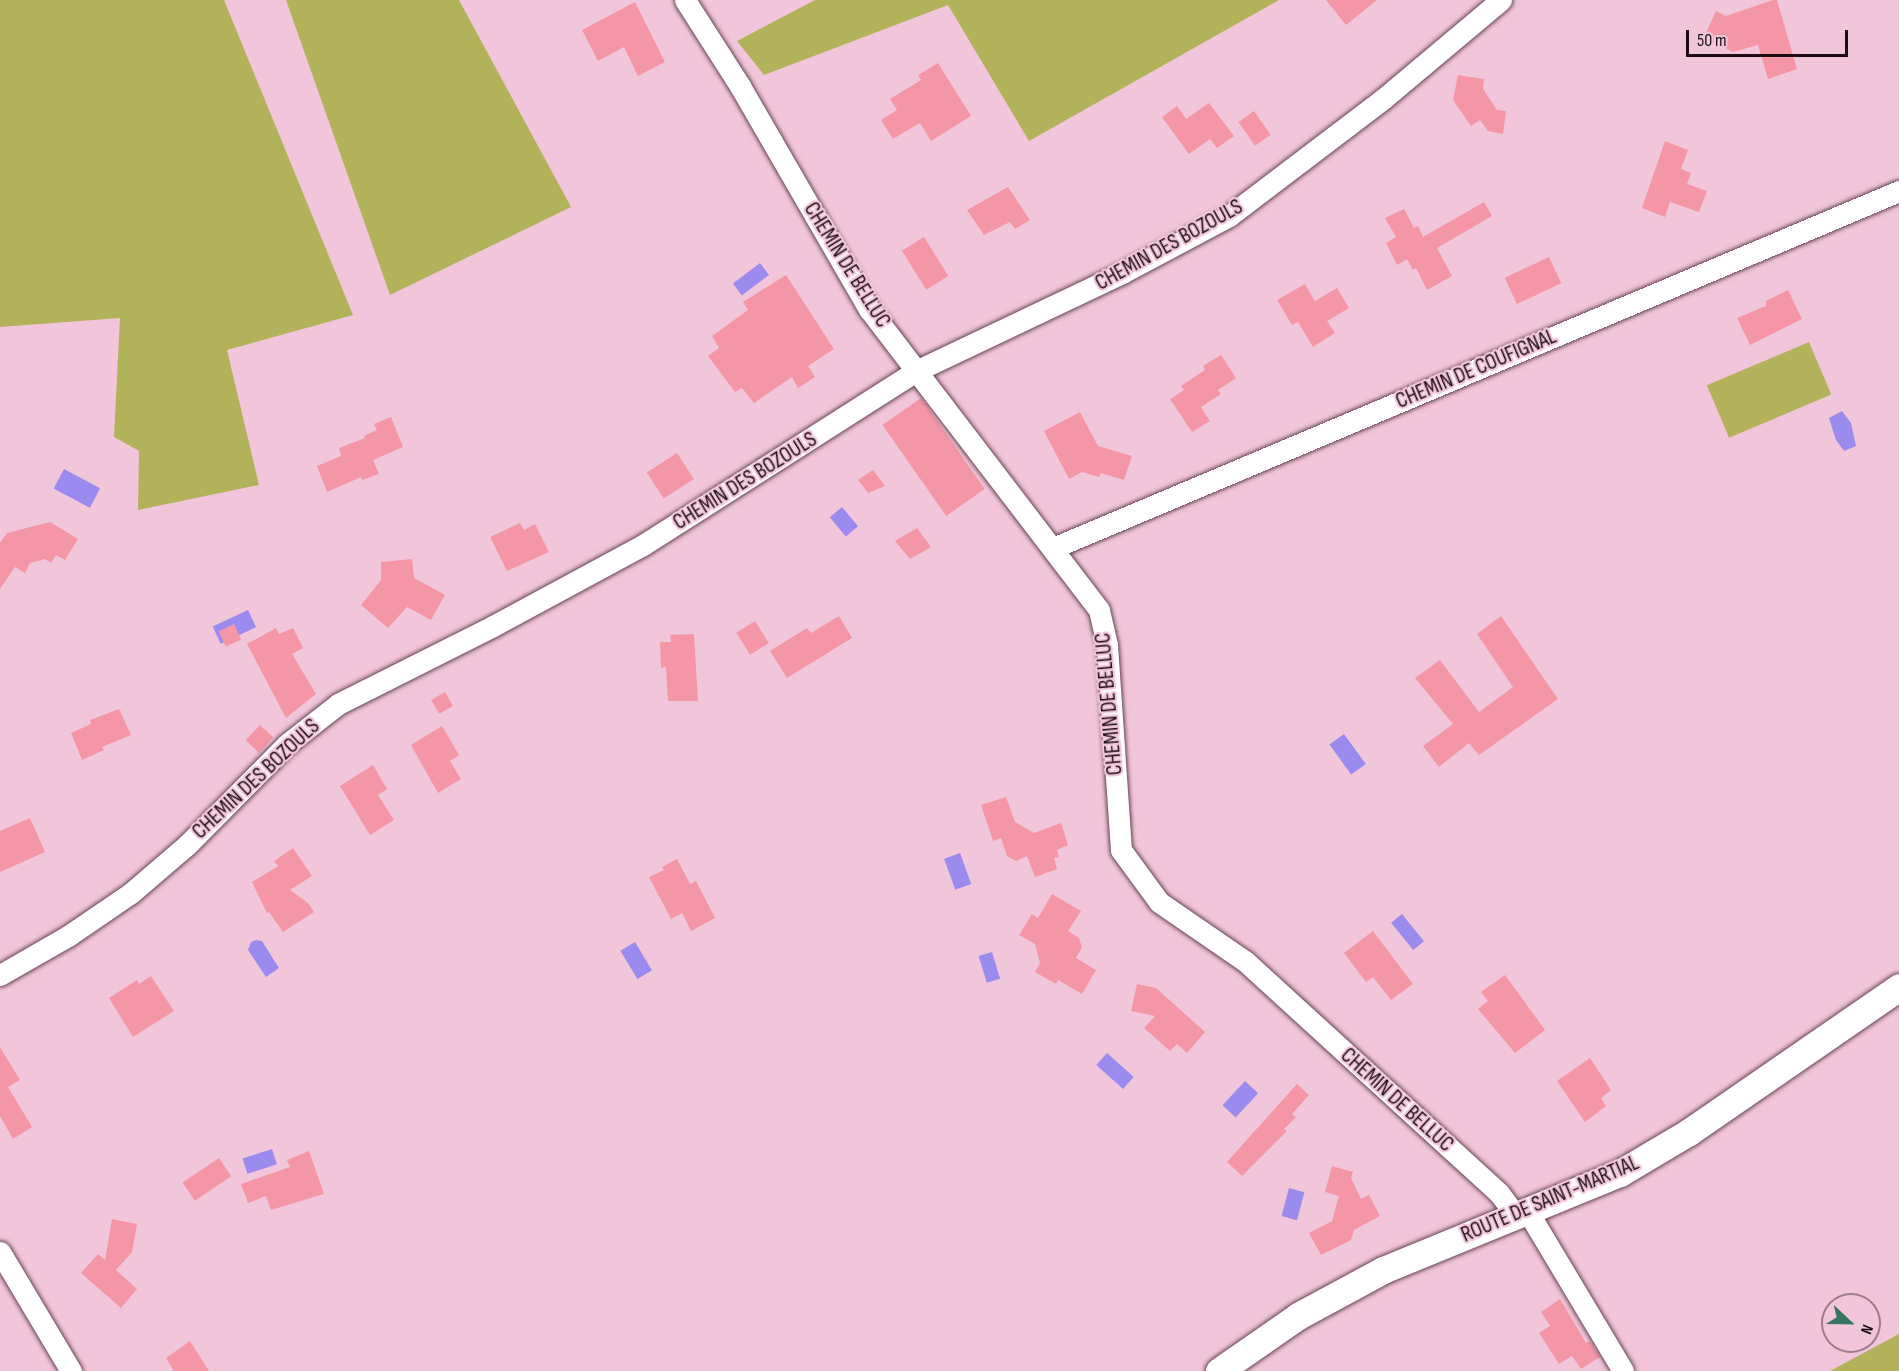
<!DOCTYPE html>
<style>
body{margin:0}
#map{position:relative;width:1899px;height:1371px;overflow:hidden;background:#f2c6da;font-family:"Sofia Sans Condensed",sans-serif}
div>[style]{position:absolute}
.green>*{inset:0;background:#b1b25a;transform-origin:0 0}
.water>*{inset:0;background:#9b8bee;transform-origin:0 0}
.building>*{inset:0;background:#f496a6;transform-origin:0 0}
.roads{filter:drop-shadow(0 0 2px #684355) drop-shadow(0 0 2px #684355)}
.minor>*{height:21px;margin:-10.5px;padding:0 10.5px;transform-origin:10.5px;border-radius:10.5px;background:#fff}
.major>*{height:27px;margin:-13.5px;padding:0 13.5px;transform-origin:13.5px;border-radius:13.5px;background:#fff}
span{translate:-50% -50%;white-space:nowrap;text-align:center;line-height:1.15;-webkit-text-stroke:4.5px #f2c6da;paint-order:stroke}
.street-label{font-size:22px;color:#1c0d14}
.north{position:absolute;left:1821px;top:1293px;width:60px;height:60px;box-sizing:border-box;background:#f2c6da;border:2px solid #9c7c8b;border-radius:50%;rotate:112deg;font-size:16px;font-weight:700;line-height:24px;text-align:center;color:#1c0d14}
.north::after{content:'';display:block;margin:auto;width:21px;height:27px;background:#377560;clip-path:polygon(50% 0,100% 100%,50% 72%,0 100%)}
.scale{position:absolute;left:1686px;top:30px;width:162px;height:27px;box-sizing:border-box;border:3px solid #1c0d14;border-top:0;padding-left:8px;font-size:18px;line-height:21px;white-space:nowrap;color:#1c0d14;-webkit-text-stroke:4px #f2c6da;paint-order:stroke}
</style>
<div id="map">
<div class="green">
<i style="clip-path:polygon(0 0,224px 0,353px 315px,227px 350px,259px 485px,138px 510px,139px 451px,114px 437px,120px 318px,0 327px)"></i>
<i style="clip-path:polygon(286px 0,459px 0,571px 207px,390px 295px)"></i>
<i style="clip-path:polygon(815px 0,1279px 0,1029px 141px,948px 5px,764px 75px,737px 41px)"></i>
<i style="left:1809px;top:342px;width:57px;height:111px;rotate:67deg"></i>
<i style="clip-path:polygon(1899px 1334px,1899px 1371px,1830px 1371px)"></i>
</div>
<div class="water">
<i style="left:760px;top:263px;width:15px;height:34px;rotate:53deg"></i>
<i style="clip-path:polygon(1842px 411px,1851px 423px,1856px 446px,1844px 451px,1836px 440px,1829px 418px)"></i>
<i style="left:64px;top:469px;width:41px;height:22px;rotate:28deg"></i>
<i style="left:842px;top:507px;width:25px;height:16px;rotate:50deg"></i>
<i style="left:248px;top:610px;width:19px;height:39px;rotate:65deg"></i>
<i style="left:1344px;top:734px;width:37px;height:18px;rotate:54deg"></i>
<i style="left:960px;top:853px;width:33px;height:17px;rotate:70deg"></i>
<i style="left:1402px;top:914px;width:35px;height:14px;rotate:51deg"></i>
<i style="clip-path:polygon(256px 940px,262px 941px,279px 968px,266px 977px,248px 950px,251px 942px)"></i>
<i style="left:635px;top:942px;width:33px;height:17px;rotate:59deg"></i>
<i style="left:992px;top:952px;width:28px;height:14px;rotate:73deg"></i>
<i style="left:1107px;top:1053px;width:36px;height:16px;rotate:42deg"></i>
<i style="left:1245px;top:1081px;width:18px;height:33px;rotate:43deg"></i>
<i style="left:272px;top:1149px;width:16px;height:31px;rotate:72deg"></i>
<i style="left:1289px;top:1188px;width:16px;height:29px;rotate:15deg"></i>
</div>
<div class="building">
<i style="clip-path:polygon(1326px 0,1377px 0,1346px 25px)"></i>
<i style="clip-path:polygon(1773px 0,1777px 0,1797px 69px,1768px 79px,1758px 45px,1733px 52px,1704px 37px,1716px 11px,1726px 16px)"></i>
<i style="clip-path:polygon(635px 2px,665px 62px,638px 76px,624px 47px,598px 61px,582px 30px)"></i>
<i style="clip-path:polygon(938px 63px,971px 116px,931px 141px,920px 123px,893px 139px,881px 120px,897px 110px,890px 99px,921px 80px,918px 75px)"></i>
<i style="clip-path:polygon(1458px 75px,1484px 79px,1483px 89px,1497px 110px,1506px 111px,1503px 134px,1488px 131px,1480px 120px,1471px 126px,1453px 100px)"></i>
<i style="clip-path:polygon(1209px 103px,1234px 136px,1217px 148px,1210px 139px,1189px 154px,1162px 117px,1177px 106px,1186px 119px)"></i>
<i style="left:1254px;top:111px;width:29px;height:19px;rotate:55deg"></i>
<i style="clip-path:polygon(1665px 141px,1688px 150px,1681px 169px,1691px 173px,1687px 184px,1707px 191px,1699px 212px,1670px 202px,1665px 217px,1642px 208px)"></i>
<i style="clip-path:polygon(1008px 187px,1030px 220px,1015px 229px,1010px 222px,984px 235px,967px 210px)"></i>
<i style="clip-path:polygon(1484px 202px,1492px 216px,1437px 248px,1452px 276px,1427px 290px,1416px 268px,1413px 270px,1407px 259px,1397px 265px,1386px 243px,1396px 237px,1385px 218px,1404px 209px,1414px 228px,1418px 226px,1423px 237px)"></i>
<i style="left:924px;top:237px;width:46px;height:26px;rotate:58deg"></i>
<i style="left:1549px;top:257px;width:29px;height:49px;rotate:65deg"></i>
<i style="clip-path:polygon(786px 275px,834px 349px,808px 366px,815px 377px,798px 388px,792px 377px,754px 403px,742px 388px,735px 392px,708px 356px,719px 348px,712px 336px,748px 310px,743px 302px)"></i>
<i style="clip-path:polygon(1305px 284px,1315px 301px,1337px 288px,1349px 308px,1327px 321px,1335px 333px,1313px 347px,1298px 322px,1292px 325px,1277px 300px)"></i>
<i style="clip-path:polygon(1788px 290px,1802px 319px,1750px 345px,1737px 318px,1766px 306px,1766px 301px)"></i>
<i style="clip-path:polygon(1221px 355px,1236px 378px,1218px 390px,1221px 394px,1201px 407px,1210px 421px,1192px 432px,1170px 399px,1184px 390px,1181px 386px,1205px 370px,1203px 366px)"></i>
<i style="left:921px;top:398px;width:111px;height:47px;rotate:55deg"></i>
<i style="clip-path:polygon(1080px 412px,1098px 446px,1132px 456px,1124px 480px,1101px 473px,1099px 477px,1082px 472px,1069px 479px,1044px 431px)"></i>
<i style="clip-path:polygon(391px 417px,403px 447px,373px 460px,379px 474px,362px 480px,361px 477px,327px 492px,317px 466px,341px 456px,339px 448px,365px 438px,364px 436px,377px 430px,374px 424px)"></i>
<i style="left:677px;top:453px;width:31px;height:36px;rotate:57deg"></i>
<i style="clip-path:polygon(873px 470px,885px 486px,868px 493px,858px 480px)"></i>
<i style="clip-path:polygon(50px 522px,78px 539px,65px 560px,56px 555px,51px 563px,45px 559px,30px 563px,25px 573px,15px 567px,0 589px,0 543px,7px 533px)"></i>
<i style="clip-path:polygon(520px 523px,524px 530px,535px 524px,549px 552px,507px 571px,490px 537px)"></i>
<i style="clip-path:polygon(917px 528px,931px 547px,910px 559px,895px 541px)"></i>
<i style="clip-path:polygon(412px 559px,414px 578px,445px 595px,431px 620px,407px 607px,388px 628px,361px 605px,381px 580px,381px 562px)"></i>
<i style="clip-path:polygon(839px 616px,852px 638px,787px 678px,770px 651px,807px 628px,811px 633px)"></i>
<i style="clip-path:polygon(1501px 616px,1558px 699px,1479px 755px,1469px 743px,1439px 767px,1423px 746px,1453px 724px,1415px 678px,1440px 660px,1479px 712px,1513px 687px,1477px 634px)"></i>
<i style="left:755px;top:621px;width:26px;height:22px;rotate:58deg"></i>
<i style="left:234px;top:624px;width:17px;height:17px;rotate:65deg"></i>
<i style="clip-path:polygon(276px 628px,279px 634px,293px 628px,303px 648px,292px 654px,316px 694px,286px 718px,247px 644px)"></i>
<i style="clip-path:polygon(694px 634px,698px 701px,668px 701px,666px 667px,661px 668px,660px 642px,671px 642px,670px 635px)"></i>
<i style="left:445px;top:692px;width:16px;height:16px;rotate:60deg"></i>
<i style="clip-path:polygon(119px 709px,131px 735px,102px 747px,104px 750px,82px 760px,71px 733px,91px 724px,90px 720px)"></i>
<i style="left:260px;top:725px;width:18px;height:21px;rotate:43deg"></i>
<i style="clip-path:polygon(442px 726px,459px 755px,450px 761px,461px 779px,438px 793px,411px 745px)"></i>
<i style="clip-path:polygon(373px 765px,387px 789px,378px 795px,394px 820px,370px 835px,340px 786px)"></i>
<i style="clip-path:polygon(1006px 797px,1015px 822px,1034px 833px,1061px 823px,1068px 845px,1057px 850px,1059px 857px,1054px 858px,1057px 869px,1035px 877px,1027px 856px,1016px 861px,1007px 856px,1001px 838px,993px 841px,981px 805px)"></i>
<i style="clip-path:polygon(30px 818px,45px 852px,0 872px,0 831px)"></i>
<i style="clip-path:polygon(293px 848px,312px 876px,290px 890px,308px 903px,314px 912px,283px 932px,269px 912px,267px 913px,252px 882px,278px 866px,274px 861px)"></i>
<i style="clip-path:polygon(677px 859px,690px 884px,696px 881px,715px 918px,691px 931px,682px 913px,671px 919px,649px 877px,664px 870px,662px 867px)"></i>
<i style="clip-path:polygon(1052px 894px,1081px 911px,1068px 931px,1079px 938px,1082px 947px,1076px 958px,1096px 970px,1082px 994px,1058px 980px,1056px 984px,1035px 972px,1040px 963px,1035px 944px,1019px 935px,1032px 914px,1038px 918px)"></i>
<i style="clip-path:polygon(1373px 931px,1413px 984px,1391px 1000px,1373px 977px,1366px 982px,1344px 953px)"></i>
<i style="clip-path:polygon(1505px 975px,1545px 1030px,1515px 1053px,1478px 1009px,1488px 1001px,1481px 992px)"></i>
<i style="clip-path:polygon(151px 976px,174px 1011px,133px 1037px,109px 998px,137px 980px,139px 984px)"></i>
<i style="clip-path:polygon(1137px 984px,1156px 988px,1205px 1032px,1187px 1053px,1177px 1044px,1170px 1051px,1144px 1028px,1155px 1016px,1131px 1011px)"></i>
<i style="clip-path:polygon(0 1047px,20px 1080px,8px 1087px,32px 1127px,13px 1139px,0 1116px)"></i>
<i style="clip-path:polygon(1590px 1058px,1611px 1090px,1601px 1098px,1606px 1106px,1585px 1122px,1557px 1081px)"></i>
<i style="clip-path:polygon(1297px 1084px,1309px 1095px,1292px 1114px,1296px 1117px,1284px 1129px,1287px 1131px,1242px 1176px,1227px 1162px)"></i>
<i style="clip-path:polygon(309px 1151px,324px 1194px,271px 1210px,266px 1196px,248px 1203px,241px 1184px,290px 1167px,287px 1160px)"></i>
<i style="left:219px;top:1158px;width:22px;height:44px;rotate:56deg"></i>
<i style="clip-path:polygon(1332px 1166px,1353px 1172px,1351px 1178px,1361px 1199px,1369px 1195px,1380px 1216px,1354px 1230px,1351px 1240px,1321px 1255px,1309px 1233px,1332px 1221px,1339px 1196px,1325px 1192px)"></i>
<i style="clip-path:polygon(112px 1219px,137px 1224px,132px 1252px,116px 1270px,137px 1289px,121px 1308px,81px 1273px,98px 1254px,105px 1260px)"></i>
<i style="clip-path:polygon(1560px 1299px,1586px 1343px,1590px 1341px,1600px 1357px,1581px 1369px,1572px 1356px,1559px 1364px,1539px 1333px,1550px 1326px,1541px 1312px)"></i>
<i style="clip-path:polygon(190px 1341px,209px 1371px,174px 1371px,166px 1358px)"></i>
</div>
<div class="roads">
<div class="minor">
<i style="left:685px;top:0;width:102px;rotate:57.4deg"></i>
<i style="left:740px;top:86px;width:258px;rotate:60deg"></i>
<i style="left:869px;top:309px;width:379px;rotate:52.6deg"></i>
<i style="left:1099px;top:610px;width:36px;rotate:77deg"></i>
<i style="left:1107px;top:645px;width:205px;rotate:86.1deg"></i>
<i style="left:1121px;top:850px;width:64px;rotate:53.8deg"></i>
<i style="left:1159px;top:902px;width:104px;rotate:34.5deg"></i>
<i style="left:1245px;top:961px;width:344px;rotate:42.4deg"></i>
<i style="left:1499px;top:1193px;width:30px;rotate:53deg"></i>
<i style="left:1053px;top:548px;width:918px;rotate:-22.88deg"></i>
<i style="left:0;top:975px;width:78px;rotate:-29.8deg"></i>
<i style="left:68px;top:936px;width:76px;rotate:-34.3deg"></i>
<i style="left:131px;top:893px;width:74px;rotate:-40.6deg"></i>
<i style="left:187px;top:845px;width:142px;rotate:-45.3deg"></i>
<i style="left:287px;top:744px;width:65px;rotate:-38.1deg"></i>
<i style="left:338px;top:704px;width:174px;rotate:-26.7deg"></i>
<i style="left:493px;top:626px;width:170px;rotate:-28.4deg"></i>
<i style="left:643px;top:545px;width:326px;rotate:-32.5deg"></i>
<i style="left:918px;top:370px;width:226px;rotate:-25.4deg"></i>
<i style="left:1122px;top:273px;width:121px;rotate:-28deg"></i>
<i style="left:1229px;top:216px;width:193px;rotate:-37.2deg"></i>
<i style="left:1383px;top:99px;width:154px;rotate:-40deg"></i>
<i style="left:1528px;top:1212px;width:185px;rotate:59.1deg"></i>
<i style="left:0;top:1252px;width:139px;rotate:59.2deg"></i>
</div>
<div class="major">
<i style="left:1219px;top:1371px;width:96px;rotate:-34.8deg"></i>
<i style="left:1298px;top:1316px;width:97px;rotate:-28.4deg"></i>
<i style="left:1383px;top:1270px;width:256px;rotate:-22.3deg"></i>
<i style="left:1620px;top:1173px;width:80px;rotate:-30.7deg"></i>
<i style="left:1689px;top:1132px;width:255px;rotate:-34.6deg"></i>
</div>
</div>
<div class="street-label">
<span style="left:1169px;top:245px;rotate:-29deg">CHEMIN DES BOZOULS</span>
<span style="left:847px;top:265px;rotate:58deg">CHEMIN DE BELLUC</span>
<span style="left:1476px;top:369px;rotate:-23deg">CHEMIN DE COUFIGNAL</span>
<span style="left:745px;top:481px;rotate:-32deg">CHEMIN DES BOZOULS</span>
<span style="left:1109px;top:704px;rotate:-95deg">CHEMIN DE BELLUC</span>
<span style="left:256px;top:779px;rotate:-43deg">CHEMIN DES BOZOULS</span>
<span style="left:1397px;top:1100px;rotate:42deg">CHEMIN DE BELLUC</span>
<span style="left:1550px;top:1199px;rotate:-23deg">ROUTE DE SAINT-MARTIAL</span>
</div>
<div class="north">N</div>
<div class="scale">50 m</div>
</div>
